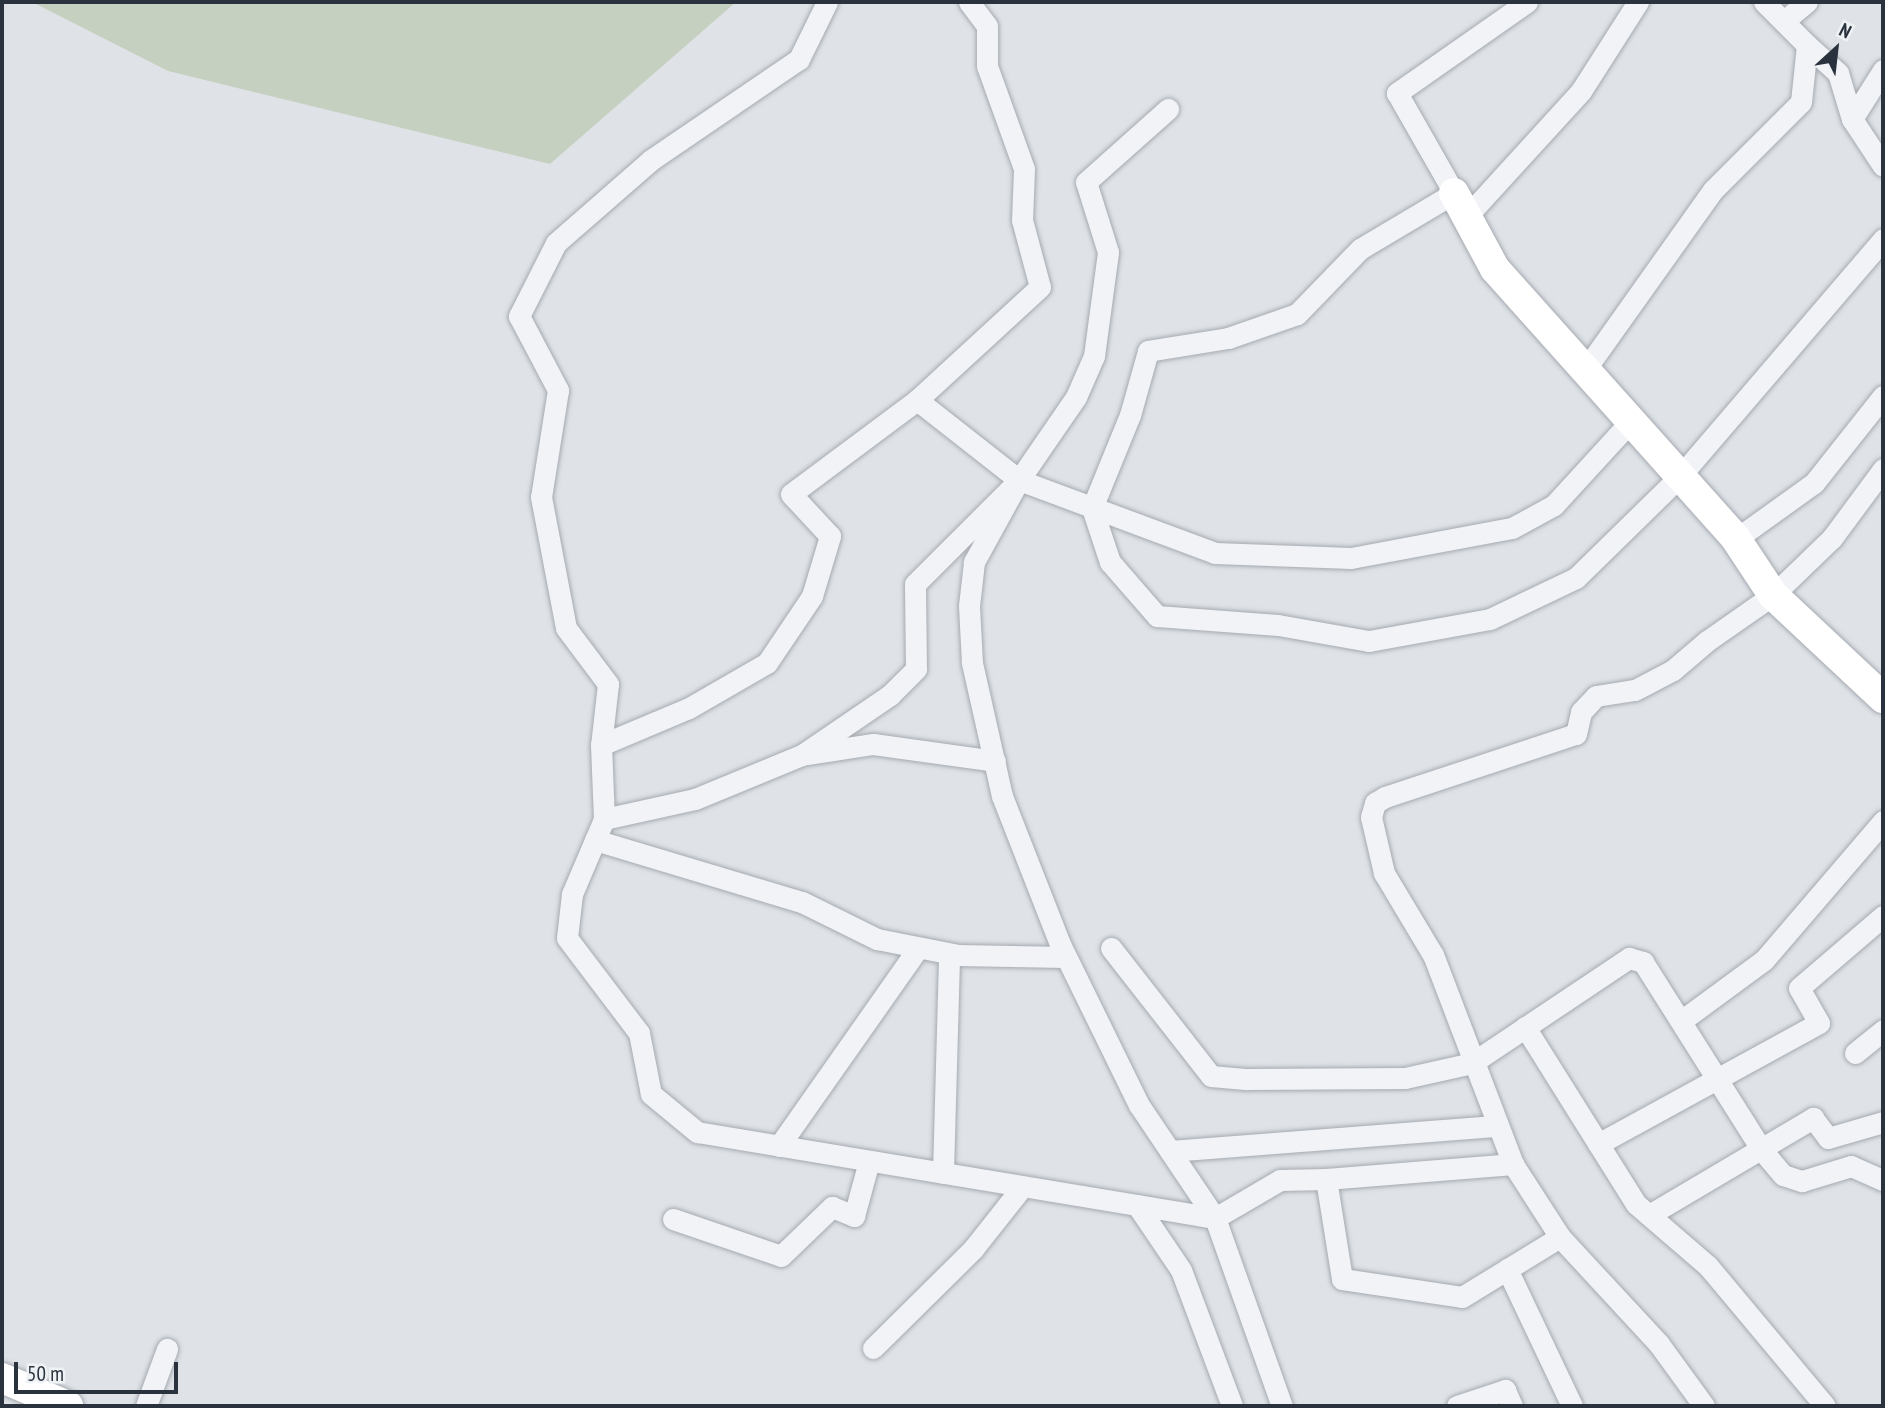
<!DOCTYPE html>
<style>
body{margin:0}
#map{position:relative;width:1885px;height:1408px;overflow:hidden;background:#dfe3e7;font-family:"PT Sans Narrow",sans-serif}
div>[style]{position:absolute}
.green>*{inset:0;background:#c6d0c0}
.roads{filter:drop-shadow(0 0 2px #a5aab1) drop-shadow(0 0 2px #a5aab1)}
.street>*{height:21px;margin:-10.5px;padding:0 10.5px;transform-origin:10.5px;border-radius:10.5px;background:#f1f3f6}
.secondary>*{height:30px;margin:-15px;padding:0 15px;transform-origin:15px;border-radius:15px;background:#fff}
span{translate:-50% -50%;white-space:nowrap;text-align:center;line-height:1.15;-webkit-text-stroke:5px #eef2f5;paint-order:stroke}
.frame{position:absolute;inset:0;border:4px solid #29323d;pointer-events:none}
.north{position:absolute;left:1801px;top:14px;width:70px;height:70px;-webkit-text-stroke:5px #eef2f5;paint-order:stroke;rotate:27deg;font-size:19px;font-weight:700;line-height:28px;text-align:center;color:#29323d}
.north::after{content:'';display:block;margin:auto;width:24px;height:32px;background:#29323d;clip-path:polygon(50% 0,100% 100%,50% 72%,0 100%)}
.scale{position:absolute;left:14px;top:1362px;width:164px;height:32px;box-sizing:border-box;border:4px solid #29323d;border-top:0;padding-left:9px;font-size:21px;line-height:24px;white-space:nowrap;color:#29323d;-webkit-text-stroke:5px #eef2f5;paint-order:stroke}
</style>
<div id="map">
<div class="green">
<i style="clip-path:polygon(32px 2px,736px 2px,550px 164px,168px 71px)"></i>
</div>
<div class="roads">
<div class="street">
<i style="left:827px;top:2px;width:64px;rotate:116.2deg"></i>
<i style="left:799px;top:59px;width:179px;rotate:145.7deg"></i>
<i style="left:651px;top:160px;width:126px;rotate:138.9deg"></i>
<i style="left:556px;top:243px;width:82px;rotate:116.9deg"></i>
<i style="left:519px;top:316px;width:84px;rotate:62.2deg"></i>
<i style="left:558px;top:390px;width:108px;rotate:99deg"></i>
<i style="left:541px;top:497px;width:133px;rotate:79.2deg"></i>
<i style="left:566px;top:628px;width:70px;rotate:53.1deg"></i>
<i style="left:608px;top:684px;width:61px;rotate:96.5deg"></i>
<i style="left:601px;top:745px;width:74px;rotate:87.7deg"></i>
<i style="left:604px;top:819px;width:82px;rotate:113.1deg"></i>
<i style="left:572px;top:894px;width:44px;rotate:96.5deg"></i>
<i style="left:567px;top:938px;width:119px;rotate:52.8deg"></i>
<i style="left:639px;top:1033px;width:62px;rotate:78.9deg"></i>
<i style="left:651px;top:1094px;width:60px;rotate:39.6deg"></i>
<i style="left:697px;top:1132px;width:525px;rotate:9.43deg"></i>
<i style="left:1215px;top:1218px;width:75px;rotate:-30.3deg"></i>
<i style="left:1280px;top:1180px;width:46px;rotate:-1.2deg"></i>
<i style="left:1326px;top:1179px;width:101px;rotate:80.9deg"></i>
<i style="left:1342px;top:1279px;width:121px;rotate:8.5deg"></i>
<i style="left:1462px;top:1297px;width:115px;rotate:-31.5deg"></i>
<i style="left:969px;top:2px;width:30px;rotate:53deg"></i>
<i style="left:987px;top:26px;width:40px;rotate:90deg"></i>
<i style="left:987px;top:66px;width:109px;rotate:70.2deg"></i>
<i style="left:1024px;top:169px;width:51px;rotate:92.2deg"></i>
<i style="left:1022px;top:220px;width:69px;rotate:75deg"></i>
<i style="left:1040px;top:287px;width:167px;rotate:137.4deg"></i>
<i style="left:917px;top:400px;width:130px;rotate:38.1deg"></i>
<i style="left:1019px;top:480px;width:94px;rotate:118.8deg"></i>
<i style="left:974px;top:562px;width:44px;rotate:96.5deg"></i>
<i style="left:969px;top:606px;width:57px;rotate:87deg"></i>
<i style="left:972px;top:663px;width:136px;rotate:77.3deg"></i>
<i style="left:1002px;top:796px;width:159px;rotate:68.6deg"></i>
<i style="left:1060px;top:944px;width:179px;rotate:63.9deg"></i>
<i style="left:1139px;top:1105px;width:136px;rotate:56.1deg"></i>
<i style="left:1215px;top:1218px;width:200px;rotate:70.4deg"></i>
<i style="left:1527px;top:2px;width:159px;rotate:145deg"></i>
<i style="left:1397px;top:93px;width:115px;rotate:60.3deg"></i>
<i style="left:1454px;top:193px;width:109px;rotate:149.2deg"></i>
<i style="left:1360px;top:249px;width:91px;rotate:134.1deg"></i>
<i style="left:1297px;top:314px;width:73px;rotate:160.8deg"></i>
<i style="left:1228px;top:338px;width:81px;rotate:170.8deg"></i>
<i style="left:1148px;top:351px;width:66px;rotate:105.7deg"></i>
<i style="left:1130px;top:415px;width:100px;rotate:112.2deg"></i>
<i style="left:1092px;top:508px;width:57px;rotate:71.6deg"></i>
<i style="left:1110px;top:562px;width:72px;rotate:49deg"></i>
<i style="left:1157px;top:616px;width:121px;rotate:4.3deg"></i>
<i style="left:1278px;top:625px;width:92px;rotate:10deg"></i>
<i style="left:1369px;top:641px;width:123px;rotate:-10.3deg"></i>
<i style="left:1490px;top:619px;width:95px;rotate:-25.5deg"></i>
<i style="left:1576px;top:578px;width:147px;rotate:-44.4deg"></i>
<i style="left:1681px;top:475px;width:311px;rotate:-49.4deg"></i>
<i style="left:1784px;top:21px;width:30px;rotate:-40deg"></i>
<i style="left:1807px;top:45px;width:42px;rotate:42.1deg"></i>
<i style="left:1838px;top:73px;width:48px;rotate:73.1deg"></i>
<i style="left:1883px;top:70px;width:58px;rotate:122.3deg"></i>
<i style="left:1852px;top:119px;width:56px;rotate:56.6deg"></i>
<i style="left:1467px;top:216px;width:169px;rotate:-47.6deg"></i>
<i style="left:1581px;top:91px;width:106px;rotate:-57.4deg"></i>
<i style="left:1585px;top:370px;width:221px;rotate:-54.6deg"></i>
<i style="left:1713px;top:190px;width:124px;rotate:-45deg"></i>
<i style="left:1801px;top:102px;width:57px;rotate:-84deg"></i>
<i style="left:1807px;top:45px;width:61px;rotate:-135deg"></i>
<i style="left:1019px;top:480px;width:209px;rotate:20.4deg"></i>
<i style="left:1215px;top:553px;width:136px;rotate:2.1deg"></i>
<i style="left:1351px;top:558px;width:164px;rotate:-10.6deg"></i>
<i style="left:1512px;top:528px;width:48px;rotate:-28.7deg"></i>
<i style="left:1554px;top:505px;width:113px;rotate:-47.5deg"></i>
<i style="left:1736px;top:539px;width:96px;rotate:-35.7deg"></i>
<i style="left:1814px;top:483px;width:111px;rotate:-51.6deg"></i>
<i style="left:601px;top:745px;width:95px;rotate:-22.8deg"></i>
<i style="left:689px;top:708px;width:90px;rotate:-30deg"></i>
<i style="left:767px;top:663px;width:81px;rotate:-56.1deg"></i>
<i style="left:812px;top:596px;width:63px;rotate:-73.3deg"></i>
<i style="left:830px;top:536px;width:57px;rotate:-132.9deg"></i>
<i style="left:791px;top:494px;width:157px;rotate:-36.7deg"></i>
<i style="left:807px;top:754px;width:67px;rotate:-8.6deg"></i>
<i style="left:873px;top:744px;width:123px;rotate:7.9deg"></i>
<i style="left:604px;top:819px;width:93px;rotate:-12.4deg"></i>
<i style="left:695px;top:799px;width:116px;rotate:-22.4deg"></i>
<i style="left:802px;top:755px;width:107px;rotate:-34.3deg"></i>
<i style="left:890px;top:695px;width:37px;rotate:-45deg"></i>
<i style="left:916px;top:669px;width:85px;rotate:-90.7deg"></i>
<i style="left:915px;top:584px;width:147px;rotate:-45deg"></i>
<i style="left:1019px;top:480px;width:101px;rotate:-55.5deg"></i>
<i style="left:1076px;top:397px;width:45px;rotate:-66.3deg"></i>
<i style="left:1094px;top:356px;width:105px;rotate:-82.3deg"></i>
<i style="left:1108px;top:252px;width:73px;rotate:-107.4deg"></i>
<i style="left:1086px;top:182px;width:110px;rotate:-41.7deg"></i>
<i style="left:595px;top:840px;width:216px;rotate:16.7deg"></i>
<i style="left:802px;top:902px;width:84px;rotate:26.3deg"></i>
<i style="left:877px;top:939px;width:83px;rotate:11.2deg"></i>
<i style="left:958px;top:955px;width:108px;rotate:1.1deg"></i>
<i style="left:1111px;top:948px;width:162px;rotate:52deg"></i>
<i style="left:1211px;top:1076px;width:37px;rotate:5deg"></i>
<i style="left:1248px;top:1079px;width:157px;rotate:-0.4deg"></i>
<i style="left:1405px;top:1078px;width:69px;rotate:-12.6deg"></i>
<i style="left:1472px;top:1063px;width:189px;rotate:-33.8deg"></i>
<i style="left:1629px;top:958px;width:15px;rotate:16deg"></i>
<i style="left:1643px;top:962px;width:221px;rotate:57.7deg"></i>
<i style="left:1761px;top:1149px;width:34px;rotate:50deg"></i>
<i style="left:1783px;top:1175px;width:20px;rotate:18deg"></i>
<i style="left:1802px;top:1181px;width:51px;rotate:-17deg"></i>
<i style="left:1851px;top:1166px;width:35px;rotate:24deg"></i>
<i style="left:1681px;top:1021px;width:103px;rotate:-36.3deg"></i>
<i style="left:1764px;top:960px;width:183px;rotate:-49.4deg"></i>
<i style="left:1525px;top:1027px;width:209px;rotate:57.9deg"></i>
<i style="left:1636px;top:1204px;width:95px;rotate:40.7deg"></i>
<i style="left:1708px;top:1266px;width:182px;rotate:50.1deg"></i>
<i style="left:1855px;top:1053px;width:36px;rotate:-39deg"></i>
<i style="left:1598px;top:1144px;width:252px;rotate:-28.7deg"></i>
<i style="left:1819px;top:1023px;width:40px;rotate:-119.7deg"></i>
<i style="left:1799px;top:988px;width:111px;rotate:-40.6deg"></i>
<i style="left:779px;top:1146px;width:242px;rotate:-54.9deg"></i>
<i style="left:1170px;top:1151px;width:329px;rotate:-4.4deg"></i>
<i style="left:943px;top:1173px;width:219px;rotate:-88.4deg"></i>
<i style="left:1326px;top:1179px;width:188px;rotate:-4.6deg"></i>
<i style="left:1137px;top:1205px;width:78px;rotate:55.9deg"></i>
<i style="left:1181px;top:1270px;width:145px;rotate:69.4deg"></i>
<i style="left:1649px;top:1215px;width:191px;rotate:-30.6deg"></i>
<i style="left:1813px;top:1118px;width:25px;rotate:53deg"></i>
<i style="left:1828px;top:1138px;width:57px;rotate:-16.2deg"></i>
<i style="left:673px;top:1219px;width:114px;rotate:18.9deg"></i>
<i style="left:781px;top:1256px;width:71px;rotate:-43.9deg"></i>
<i style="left:832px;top:1207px;width:24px;rotate:22deg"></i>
<i style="left:854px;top:1216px;width:57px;rotate:-74.7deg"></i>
<i style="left:1507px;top:1269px;width:152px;rotate:64.6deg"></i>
<i style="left:873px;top:1348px;width:141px;rotate:-44.7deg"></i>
<i style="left:973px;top:1249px;width:80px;rotate:-51.6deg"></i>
<i style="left:146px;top:1406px;width:61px;rotate:-69.8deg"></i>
<i style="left:1457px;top:1406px;width:51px;rotate:-18.4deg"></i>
<i style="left:1505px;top:1390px;width:17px;rotate:66deg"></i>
<i style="left:1704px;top:1406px;width:77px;rotate:-126deg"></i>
<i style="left:1659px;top:1344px;width:146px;rotate:-132.8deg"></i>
<i style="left:1560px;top:1237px;width:87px;rotate:-122.8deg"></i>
<i style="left:1513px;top:1164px;width:224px;rotate:-110.9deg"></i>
<i style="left:1433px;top:955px;width:96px;rotate:-120.9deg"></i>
<i style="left:1384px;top:873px;width:57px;rotate:-103.1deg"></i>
<i style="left:1371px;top:817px;width:15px;rotate:-74deg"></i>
<i style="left:1375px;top:803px;width:12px;rotate:-31deg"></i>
<i style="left:1385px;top:797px;width:201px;rotate:-18.3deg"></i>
<i style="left:1576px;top:734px;width:23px;rotate:-77deg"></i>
<i style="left:1581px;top:712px;width:22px;rotate:-47deg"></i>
<i style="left:1596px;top:696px;width:39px;rotate:-9deg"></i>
<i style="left:1635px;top:690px;width:43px;rotate:-27.8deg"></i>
<i style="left:1673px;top:670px;width:45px;rotate:-40.5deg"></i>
<i style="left:1707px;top:641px;width:80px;rotate:-34.9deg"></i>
<i style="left:1773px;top:595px;width:82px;rotate:-44deg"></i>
<i style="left:1832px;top:538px;width:86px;rotate:-53.5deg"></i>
</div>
<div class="secondary">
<i style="left:1454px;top:193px;width:86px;rotate:61.7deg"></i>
<i style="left:1495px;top:269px;width:362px;rotate:48.2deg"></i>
<i style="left:1736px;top:539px;width:67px;rotate:56.5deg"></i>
<i style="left:1773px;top:595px;width:151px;rotate:43.1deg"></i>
<i style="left:2px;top:1378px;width:72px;rotate:23deg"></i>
</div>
</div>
<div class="frame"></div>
<div class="north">N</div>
<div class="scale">50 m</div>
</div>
